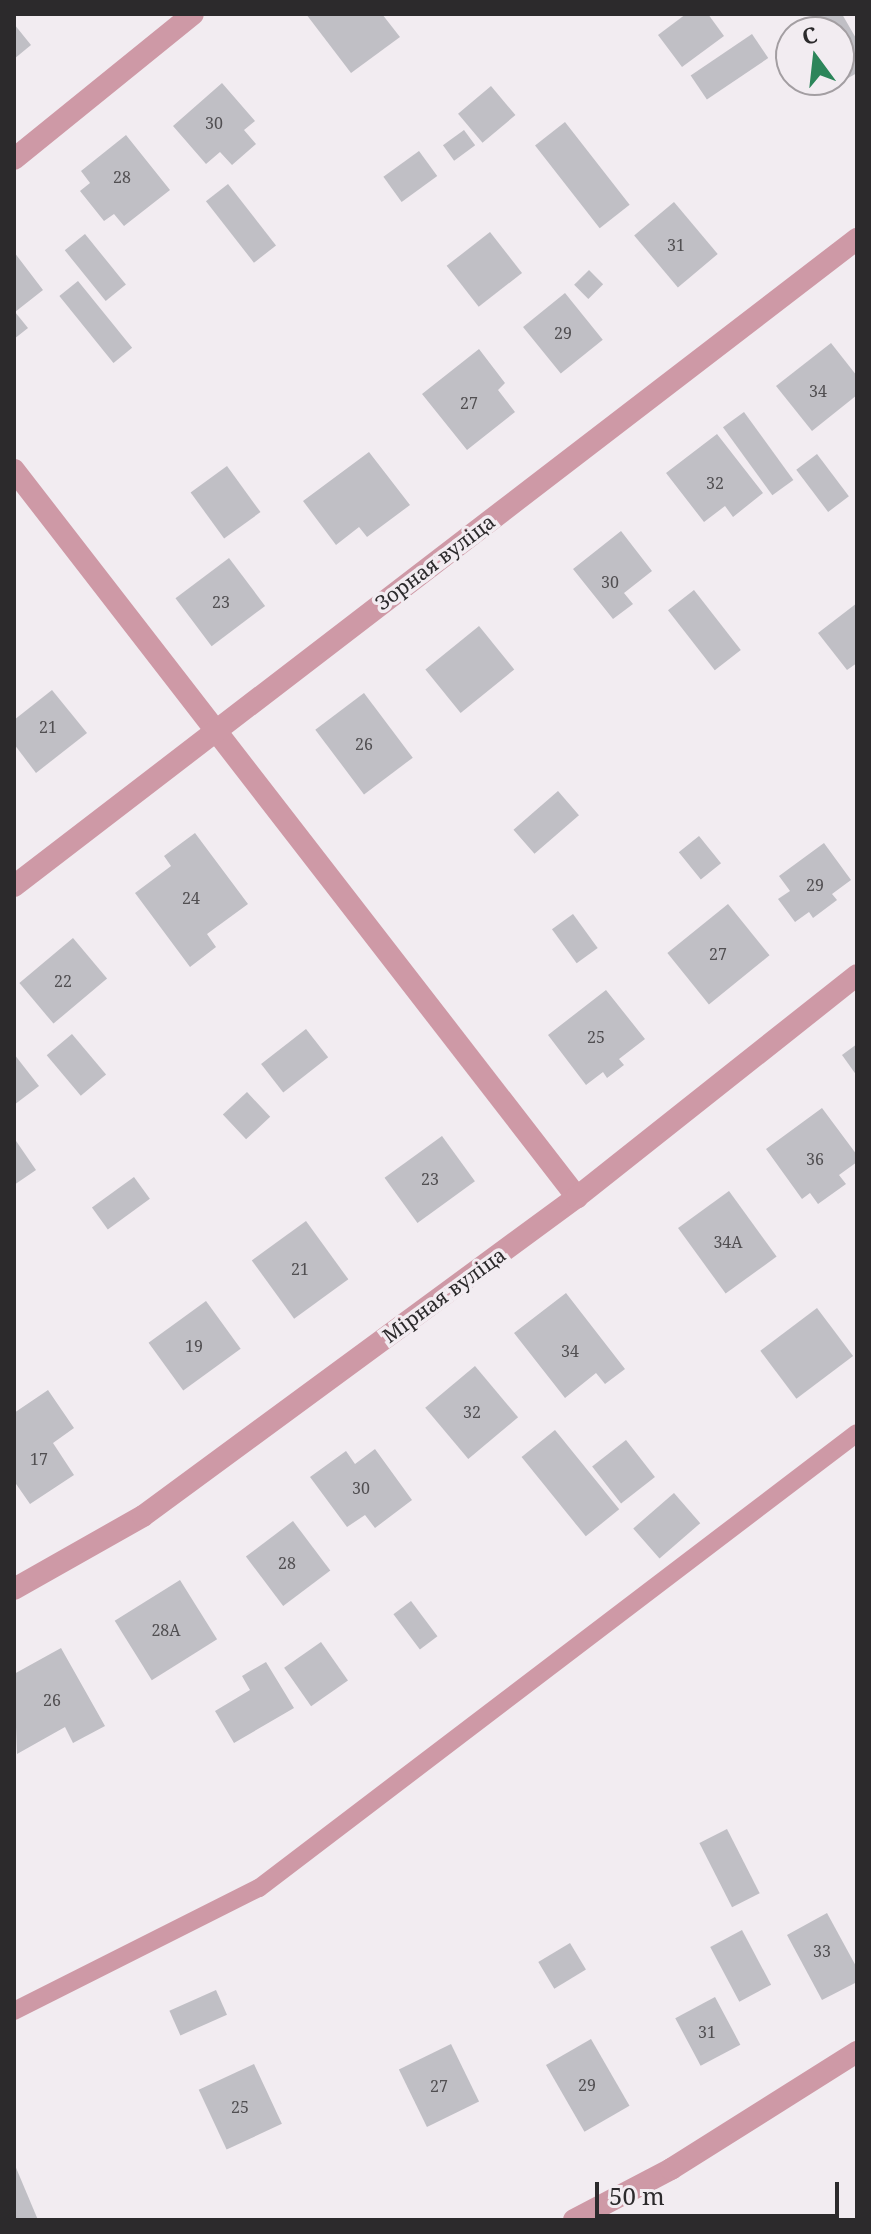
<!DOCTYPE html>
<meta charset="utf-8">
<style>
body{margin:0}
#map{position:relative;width:871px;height:2234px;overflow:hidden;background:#f2ecf1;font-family:"Noto Serif",serif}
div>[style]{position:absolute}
.building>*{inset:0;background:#c0bfc5;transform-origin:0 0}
.service>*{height:18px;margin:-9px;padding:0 9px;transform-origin:9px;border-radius:9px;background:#ce99a6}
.minor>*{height:22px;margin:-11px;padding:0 11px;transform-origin:11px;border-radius:11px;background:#ce99a6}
span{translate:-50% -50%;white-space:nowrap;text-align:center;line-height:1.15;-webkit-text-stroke:7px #f2ecf1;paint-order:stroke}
.number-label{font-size:16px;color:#514f52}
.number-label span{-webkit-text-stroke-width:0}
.street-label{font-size:20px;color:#2c2a2c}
.frame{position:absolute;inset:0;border:16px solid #2c2a2c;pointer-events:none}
.north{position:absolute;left:775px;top:16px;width:80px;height:80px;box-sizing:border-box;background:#f2ecf1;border:2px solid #a39ea2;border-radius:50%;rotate:345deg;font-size:22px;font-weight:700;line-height:32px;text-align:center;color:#2c2a2c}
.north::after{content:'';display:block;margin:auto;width:28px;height:36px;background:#2c855a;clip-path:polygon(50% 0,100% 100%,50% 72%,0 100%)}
.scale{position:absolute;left:595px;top:2182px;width:244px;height:36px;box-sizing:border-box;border:4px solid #2c2a2c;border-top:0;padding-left:10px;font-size:24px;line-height:28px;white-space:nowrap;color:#2c2a2c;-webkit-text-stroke:6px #f2ecf1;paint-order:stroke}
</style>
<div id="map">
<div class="building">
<i style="clip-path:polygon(306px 14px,382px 14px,400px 37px,351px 73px)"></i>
<i style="clip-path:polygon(686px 14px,708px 14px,724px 36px,682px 67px,658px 35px)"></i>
<i style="clip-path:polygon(816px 14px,842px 14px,857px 40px,857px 73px,834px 86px,831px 80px,839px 80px,839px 32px,791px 32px,791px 47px,783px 33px)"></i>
<i style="clip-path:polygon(14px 24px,31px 45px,14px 59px)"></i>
<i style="left:752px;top:34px;width:29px;height:74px;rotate:56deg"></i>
<i style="clip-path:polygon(222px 83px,255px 121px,244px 130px,256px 144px,232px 165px,220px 152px,206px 164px,173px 126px)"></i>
<i style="left:491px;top:86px;width:38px;height:43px;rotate:50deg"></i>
<i style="left:565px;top:122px;width:105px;height:38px;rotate:52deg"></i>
<i style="left:464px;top:130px;width:19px;height:26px;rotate:54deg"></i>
<i style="clip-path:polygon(126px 135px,170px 190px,124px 226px,114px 214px,104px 221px,80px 191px,90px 183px,81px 171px)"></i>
<i style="left:419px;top:151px;width:31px;height:44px;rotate:54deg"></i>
<i style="left:228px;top:184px;width:78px;height:28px;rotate:52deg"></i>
<i style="left:674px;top:202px;width:68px;height:52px;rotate:50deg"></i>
<i style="left:490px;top:232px;width:52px;height:55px;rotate:52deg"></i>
<i style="left:85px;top:234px;width:65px;height:26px;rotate:51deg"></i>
<i style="clip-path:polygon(14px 252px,43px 290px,15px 312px,28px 328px,14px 339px)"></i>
<i style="left:589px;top:270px;width:20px;height:21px;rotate:45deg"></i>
<i style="left:78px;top:281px;width:86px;height:24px;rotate:51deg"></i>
<i style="left:565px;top:293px;width:60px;height:54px;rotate:51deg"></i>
<i style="clip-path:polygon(831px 343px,857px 376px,857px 395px,812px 431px,776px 386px)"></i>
<i style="clip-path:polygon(479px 349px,505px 383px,498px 390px,515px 412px,467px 450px,422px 394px)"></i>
<i style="left:744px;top:412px;width:84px;height:26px;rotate:54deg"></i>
<i style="clip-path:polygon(717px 434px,763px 493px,733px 517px,725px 506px,704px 522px,666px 473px)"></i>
<i style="clip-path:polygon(369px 452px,410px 505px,367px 537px,359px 527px,336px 545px,303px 501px)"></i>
<i style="left:817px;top:454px;width:53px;height:26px;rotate:53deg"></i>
<i style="left:227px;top:466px;width:57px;height:45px;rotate:54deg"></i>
<i style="clip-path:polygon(621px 531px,652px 571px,624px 593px,633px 604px,613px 619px,573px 569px)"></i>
<i style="left:229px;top:558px;width:60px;height:67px;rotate:53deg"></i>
<i style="left:694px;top:590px;width:76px;height:33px;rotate:52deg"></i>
<i style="clip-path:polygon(857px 603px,857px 663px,847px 670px,818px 633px)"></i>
<i style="left:479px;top:626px;width:56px;height:69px;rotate:51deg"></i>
<i style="clip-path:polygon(52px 690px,87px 733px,36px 773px,14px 744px,14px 720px)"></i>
<i style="left:364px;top:693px;width:81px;height:61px;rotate:53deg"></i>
<i style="left:558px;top:791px;width:32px;height:59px;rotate:49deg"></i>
<i style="clip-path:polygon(195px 833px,248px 904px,207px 934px,216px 947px,190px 967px,135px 893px,171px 866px,164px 856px)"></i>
<i style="left:699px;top:836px;width:35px;height:26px;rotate:51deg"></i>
<i style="clip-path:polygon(824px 843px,851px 880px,832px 894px,837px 900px,813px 918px,809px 912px,795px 922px,778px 899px,790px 891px,779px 876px)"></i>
<i style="left:728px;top:904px;width:66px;height:78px;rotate:51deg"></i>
<i style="left:573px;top:914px;width:42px;height:26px;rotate:54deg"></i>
<i style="left:73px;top:938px;width:53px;height:70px;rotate:50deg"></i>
<i style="clip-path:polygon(606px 990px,645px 1039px,619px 1059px,624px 1065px,607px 1078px,603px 1072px,586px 1085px,548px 1035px)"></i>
<i style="left:306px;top:1029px;width:36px;height:57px;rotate:52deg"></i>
<i style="left:72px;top:1034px;width:53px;height:33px;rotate:50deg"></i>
<i style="clip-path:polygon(857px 1044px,857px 1076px,842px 1055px)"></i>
<i style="clip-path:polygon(14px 1054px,39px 1086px,14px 1105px)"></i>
<i style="left:247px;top:1092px;width:34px;height:33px;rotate:47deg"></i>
<i style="clip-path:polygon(822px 1108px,857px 1155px,857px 1162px,839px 1175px,846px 1184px,818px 1204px,810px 1193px,802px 1199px,766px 1149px)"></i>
<i style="left:442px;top:1136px;width:56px;height:71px;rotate:54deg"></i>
<i style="clip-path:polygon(14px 1138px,36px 1170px,14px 1185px)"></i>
<i style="left:134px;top:1177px;width:27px;height:52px;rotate:54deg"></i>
<i style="left:729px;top:1191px;width:81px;height:63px;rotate:54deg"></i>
<i style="left:306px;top:1221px;width:72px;height:67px;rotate:54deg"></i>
<i style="clip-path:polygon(566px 1293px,625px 1369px,605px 1384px,596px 1373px,565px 1398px,514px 1333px)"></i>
<i style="left:206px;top:1301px;width:59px;height:71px;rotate:54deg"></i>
<i style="left:817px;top:1308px;width:60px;height:71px;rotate:53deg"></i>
<i style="left:475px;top:1366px;width:67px;height:65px;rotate:50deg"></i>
<i style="clip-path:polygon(48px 1390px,74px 1428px,53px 1443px,74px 1475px,30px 1504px,14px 1481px,14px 1413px)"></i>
<i style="left:555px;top:1430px;width:102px;height:43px;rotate:51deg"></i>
<i style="left:626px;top:1440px;width:47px;height:43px;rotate:52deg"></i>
<i style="clip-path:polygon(375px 1449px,412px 1500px,375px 1528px,365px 1515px,347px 1527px,310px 1477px,346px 1451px,355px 1464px)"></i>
<i style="left:674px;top:1493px;width:40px;height:54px;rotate:49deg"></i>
<i style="left:293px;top:1521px;width:62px;height:59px;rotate:53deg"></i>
<i style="left:180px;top:1580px;width:70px;height:77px;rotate:58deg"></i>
<i style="left:411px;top:1601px;width:44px;height:22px;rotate:53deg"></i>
<i style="left:321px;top:1642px;width:47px;height:45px;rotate:55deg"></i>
<i style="clip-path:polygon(61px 1648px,105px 1726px,73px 1743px,65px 1727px,17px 1754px,14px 1674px)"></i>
<i style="clip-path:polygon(266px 1662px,294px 1708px,234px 1743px,215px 1711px,250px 1690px,242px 1676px)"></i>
<i style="left:727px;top:1829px;width:72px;height:31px;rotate:63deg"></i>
<i style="clip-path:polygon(827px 1913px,857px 1968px,857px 1982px,822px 2000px,787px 1935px)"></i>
<i style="left:742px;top:1930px;width:62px;height:36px;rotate:62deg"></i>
<i style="left:570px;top:1943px;width:31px;height:37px;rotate:59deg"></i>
<i style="left:216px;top:1990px;width:27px;height:51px;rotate:66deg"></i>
<i style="left:715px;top:1997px;width:54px;height:45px;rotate:62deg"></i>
<i style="left:591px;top:2039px;width:77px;height:52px;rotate:60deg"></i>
<i style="left:451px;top:2044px;width:64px;height:58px;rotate:64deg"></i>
<i style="left:254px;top:2064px;width:66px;height:61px;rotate:65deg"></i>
<i style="clip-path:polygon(14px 2163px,38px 2220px,14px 2220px)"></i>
</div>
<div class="service">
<i style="left:14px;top:2011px;width:274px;rotate:-26.7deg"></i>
<i style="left:259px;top:1888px;width:751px;rotate:-37.27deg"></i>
</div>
<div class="minor">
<i style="left:14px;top:159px;width:230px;rotate:-39deg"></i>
<i style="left:14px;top:470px;width:920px;rotate:52.25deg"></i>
<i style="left:14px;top:886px;width:1063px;rotate:-37.51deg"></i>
<i style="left:14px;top:1589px;width:148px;rotate:-29.5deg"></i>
<i style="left:143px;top:1516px;width:539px;rotate:-36.32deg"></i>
<i style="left:577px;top:1197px;width:357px;rotate:-38.4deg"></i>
<i style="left:574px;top:2220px;width:110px;rotate:-27.7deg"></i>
<i style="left:671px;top:2169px;width:220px;rotate:-32.2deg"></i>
</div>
<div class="number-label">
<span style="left:214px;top:123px">30</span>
<span style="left:122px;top:177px">28</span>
<span style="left:676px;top:245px">31</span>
<span style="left:563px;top:333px">29</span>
<span style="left:818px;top:391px">34</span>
<span style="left:469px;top:403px">27</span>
<span style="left:715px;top:483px">32</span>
<span style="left:610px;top:582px">30</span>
<span style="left:221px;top:602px">23</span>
<span style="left:48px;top:727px">21</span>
<span style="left:364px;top:744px">26</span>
<span style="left:815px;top:885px">29</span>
<span style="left:191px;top:898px">24</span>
<span style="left:718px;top:954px">27</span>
<span style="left:63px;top:981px">22</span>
<span style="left:596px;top:1037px">25</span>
<span style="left:815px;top:1159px">36</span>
<span style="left:430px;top:1179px">23</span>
<span style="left:728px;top:1242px">34А</span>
<span style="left:300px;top:1269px">21</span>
<span style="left:194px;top:1346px">19</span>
<span style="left:570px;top:1351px">34</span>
<span style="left:472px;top:1412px">32</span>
<span style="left:39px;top:1459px">17</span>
<span style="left:361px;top:1488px">30</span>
<span style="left:287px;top:1563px">28</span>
<span style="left:166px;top:1630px">28А</span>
<span style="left:52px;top:1700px">26</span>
<span style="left:822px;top:1951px">33</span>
<span style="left:707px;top:2032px">31</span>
<span style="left:587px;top:2085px">29</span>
<span style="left:439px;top:2086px">27</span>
<span style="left:240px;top:2107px">25</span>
</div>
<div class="street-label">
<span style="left:435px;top:562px;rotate:-37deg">Зорная вуліца</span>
<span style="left:444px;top:1295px;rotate:-36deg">Мірная вуліца</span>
</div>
<div class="frame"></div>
<div class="north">С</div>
<div class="scale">50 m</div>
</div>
